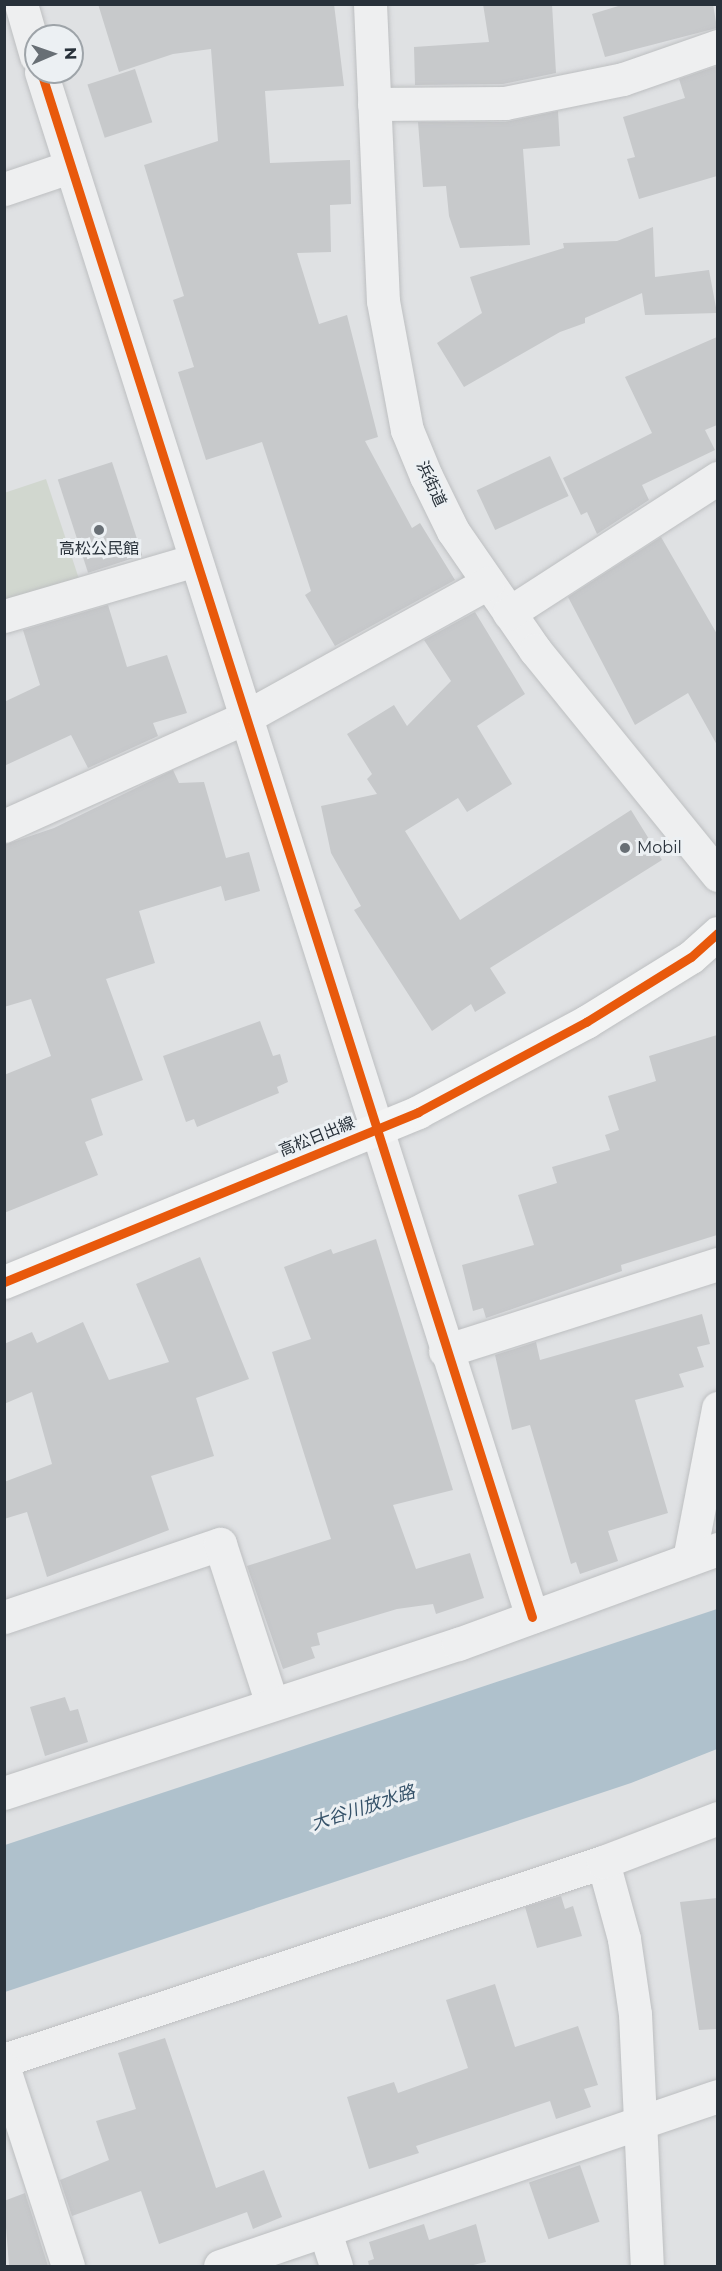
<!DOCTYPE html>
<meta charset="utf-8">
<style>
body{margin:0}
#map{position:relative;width:722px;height:2271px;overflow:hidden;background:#dfe1e3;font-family:Montserrat,"Noto Sans JP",sans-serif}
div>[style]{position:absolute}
.green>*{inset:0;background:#d1d7cf}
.water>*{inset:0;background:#afc1cc}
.building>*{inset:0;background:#c7c9cb;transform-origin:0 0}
.roads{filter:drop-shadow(0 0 2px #bdbfc1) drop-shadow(0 0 2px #bdbfc1)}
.minor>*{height:33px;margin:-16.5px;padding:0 16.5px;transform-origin:16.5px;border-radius:16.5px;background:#eeeff0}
.major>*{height:33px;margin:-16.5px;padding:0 16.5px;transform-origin:16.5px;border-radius:16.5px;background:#f3f4f4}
.cycleway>*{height:9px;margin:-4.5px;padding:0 4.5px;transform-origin:4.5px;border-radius:4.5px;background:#e8590c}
.dots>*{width:16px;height:16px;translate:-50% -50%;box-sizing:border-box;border:3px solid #ecf0f3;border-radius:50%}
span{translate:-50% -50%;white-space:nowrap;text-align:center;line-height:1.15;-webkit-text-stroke:6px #ecf0f3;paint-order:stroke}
.street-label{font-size:16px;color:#28313a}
.poi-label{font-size:16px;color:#28313a}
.left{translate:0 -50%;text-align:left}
.water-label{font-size:18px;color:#37536a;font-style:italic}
.frame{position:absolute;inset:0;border:6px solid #28313a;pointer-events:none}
.north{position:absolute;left:24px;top:24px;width:60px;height:60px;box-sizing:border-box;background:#ecf0f3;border:2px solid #9ea4a9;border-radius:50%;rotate:88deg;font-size:16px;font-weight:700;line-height:24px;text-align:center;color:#28313a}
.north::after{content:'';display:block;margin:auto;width:21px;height:27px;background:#686f75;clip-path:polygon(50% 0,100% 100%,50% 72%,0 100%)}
</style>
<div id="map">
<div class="green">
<i style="clip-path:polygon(46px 479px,81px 585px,5px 604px,4px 493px)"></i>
</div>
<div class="water">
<i style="clip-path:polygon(717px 1609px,717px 1749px,631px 1783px,5px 1992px,5px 1845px)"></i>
</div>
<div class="building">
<i style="clip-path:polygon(98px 4px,334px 4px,344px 86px,265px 91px,270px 163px,350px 160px,351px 204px,330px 205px,331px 252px,297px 253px,319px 324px,347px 315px,378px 437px,365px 441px,412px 528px,420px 523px,455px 580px,335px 646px,305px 595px,311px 591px,262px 442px,206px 460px,178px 372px,194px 367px,173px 300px,184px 296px,144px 165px,218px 141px,211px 49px,173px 54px,119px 72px)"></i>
<i style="clip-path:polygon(483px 4px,552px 4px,556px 73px,503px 84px,415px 85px,414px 47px,489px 42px)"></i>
<i style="clip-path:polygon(625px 4px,713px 4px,717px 28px,605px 57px,592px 14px)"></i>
<i style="clip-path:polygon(717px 66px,717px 176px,639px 199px,627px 159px,635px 157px,623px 117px,685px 98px,679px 79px)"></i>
<i style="left:135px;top:69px;width:56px;height:50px;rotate:72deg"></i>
<i style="clip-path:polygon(558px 111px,560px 146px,523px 149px,530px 245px,460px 248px,449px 216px,446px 186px,423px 187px,418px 122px,505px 122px)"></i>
<i style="clip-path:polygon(653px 227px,655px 277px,709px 270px,717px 313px,645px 315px,642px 293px,585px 318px,585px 323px,560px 332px,464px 387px,437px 343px,482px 313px,470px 277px,564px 248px,563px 243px,617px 241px)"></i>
<i style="clip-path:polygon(717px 337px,717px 425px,705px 430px,715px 450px,642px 485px,649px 500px,597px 534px,587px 512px,581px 515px,563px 478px,652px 433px,625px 377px)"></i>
<i style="left:550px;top:456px;width:44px;height:81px;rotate:65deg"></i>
<i style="left:112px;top:462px;width:98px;height:57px;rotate:72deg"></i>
<i style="clip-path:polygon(661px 537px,717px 634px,717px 745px,688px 693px,635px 725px,568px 597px)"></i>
<i style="clip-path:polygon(108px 605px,127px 667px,167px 655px,187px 713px,153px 723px,158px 736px,88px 768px,71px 735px,4px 766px,4px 702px,40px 685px,23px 630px)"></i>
<i style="clip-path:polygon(475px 612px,525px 694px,477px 726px,512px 784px,467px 812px,458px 798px,405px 831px,460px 920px,631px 810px,662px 860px,490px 968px,506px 993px,475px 1012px,471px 1004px,432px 1031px,354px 910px,361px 906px,331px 853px,321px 806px,377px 794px,367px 779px,372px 774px,347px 734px,394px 705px,407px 726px,451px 681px,424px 640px)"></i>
<i style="clip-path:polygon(173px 770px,179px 783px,204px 782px,226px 858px,249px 852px,260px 891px,225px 901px,221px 886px,139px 911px,155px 963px,106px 979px,143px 1080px,91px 1099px,103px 1135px,85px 1142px,98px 1175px,4px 1213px,4px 1075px,51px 1056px,31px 999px,4px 1007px,4px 845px,54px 828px)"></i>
<i style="clip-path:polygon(260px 1021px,273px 1056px,280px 1054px,288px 1082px,277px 1087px,279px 1093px,197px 1127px,194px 1119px,186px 1122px,163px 1056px)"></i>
<i style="clip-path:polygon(717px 1035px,717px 1235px,621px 1265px,622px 1271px,486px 1318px,483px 1308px,473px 1311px,462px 1265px,534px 1245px,518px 1195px,557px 1183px,552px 1167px,610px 1150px,605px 1135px,619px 1130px,608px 1096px,656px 1081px,649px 1056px)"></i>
<i style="clip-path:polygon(376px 1239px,453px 1490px,393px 1505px,416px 1569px,470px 1553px,484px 1598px,436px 1614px,433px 1604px,397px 1609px,317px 1633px,320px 1645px,311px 1647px,315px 1658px,283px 1669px,247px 1566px,331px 1539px,272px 1352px,311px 1339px,284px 1267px,331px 1249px,333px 1254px)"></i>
<i style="clip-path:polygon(200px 1257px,249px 1379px,196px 1398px,214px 1456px,151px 1476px,169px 1530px,47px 1577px,27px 1512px,4px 1519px,4px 1482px,52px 1464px,32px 1392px,4px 1404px,4px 1344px,32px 1332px,37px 1343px,83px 1322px,109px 1380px,169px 1362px,136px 1284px)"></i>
<i style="clip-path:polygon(702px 1314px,710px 1344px,697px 1347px,704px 1367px,679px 1374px,684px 1387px,635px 1400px,668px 1513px,608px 1531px,618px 1561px,580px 1574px,576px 1562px,571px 1564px,530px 1425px,512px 1430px,495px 1355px,536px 1342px,540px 1360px)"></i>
<i style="clip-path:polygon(65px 1697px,70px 1711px,78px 1709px,88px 1742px,45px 1756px,30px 1707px)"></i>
<i style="clip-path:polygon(561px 1896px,565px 1909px,573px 1906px,582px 1936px,537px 1948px,525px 1907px)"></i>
<i style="clip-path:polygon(717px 1898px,717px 2029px,699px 2030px,680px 1902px)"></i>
<i style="clip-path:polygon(495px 1984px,515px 2047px,578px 2026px,598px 2085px,584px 2089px,591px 2107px,556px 2119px,550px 2101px,416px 2146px,419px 2153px,369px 2169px,347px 2097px,394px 2082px,398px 2093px,468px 2068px,446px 2000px)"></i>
<i style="clip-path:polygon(165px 2038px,216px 2188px,264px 2170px,282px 2217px,253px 2229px,247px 2212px,159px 2244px,141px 2191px,72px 2216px,60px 2180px,109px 2160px,96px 2121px,136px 2109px,118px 2053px)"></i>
<i style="left:580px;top:2165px;width:60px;height:54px;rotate:71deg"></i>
<i style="clip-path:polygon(25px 2193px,48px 2266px,9px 2266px,4px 2201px)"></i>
<i style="clip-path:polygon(424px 2224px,429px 2240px,476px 2224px,486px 2262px,469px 2266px,369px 2266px,368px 2261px,374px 2259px,369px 2242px)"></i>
</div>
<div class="roads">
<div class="minor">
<i style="left:21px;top:4px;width:54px;rotate:73.9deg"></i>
<i style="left:370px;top:4px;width:297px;rotate:87.5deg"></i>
<i style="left:383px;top:301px;width:131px;rotate:79.5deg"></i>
<i style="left:407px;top:430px;width:50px;rotate:67.6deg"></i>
<i style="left:426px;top:476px;width:61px;rotate:63.9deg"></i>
<i style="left:453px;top:531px;width:145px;rotate:55.4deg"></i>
<i style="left:535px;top:650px;width:290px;rotate:50.9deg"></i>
<i style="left:41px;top:72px;width:1621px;rotate:72.37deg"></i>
<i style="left:374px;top:104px;width:131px;rotate:-0.4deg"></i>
<i style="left:505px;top:103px;width:120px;rotate:-11.5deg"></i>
<i style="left:623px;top:79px;width:101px;rotate:-19.2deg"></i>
<i style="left:4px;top:189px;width:69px;rotate:-18.7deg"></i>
<i style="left:509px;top:613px;width:249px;rotate:-32.9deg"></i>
<i style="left:4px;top:616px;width:199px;rotate:-16.3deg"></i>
<i style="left:4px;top:826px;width:263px;rotate:-24.2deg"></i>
<i style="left:244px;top:718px;width:279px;rotate:-29deg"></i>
<i style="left:445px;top:1351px;width:287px;rotate:-17.7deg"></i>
<i style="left:689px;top:1559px;width:154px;rotate:-79.1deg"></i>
<i style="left:4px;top:1617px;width:228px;rotate:-18.7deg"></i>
<i style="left:220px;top:1544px;width:168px;rotate:72deg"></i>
<i style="left:4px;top:1793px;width:478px;rotate:-18.2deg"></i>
<i style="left:458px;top:1644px;width:277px;rotate:-20.1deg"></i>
<i style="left:603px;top:1862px;width:80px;rotate:74.7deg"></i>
<i style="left:624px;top:1939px;width:76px;rotate:81.7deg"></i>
<i style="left:635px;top:2014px;width:252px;rotate:87.3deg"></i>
<i style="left:4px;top:2060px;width:631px;rotate:-18.29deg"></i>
<i style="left:603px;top:1862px;width:123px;rotate:-20.9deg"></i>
<i style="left:4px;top:2069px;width:207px;rotate:72deg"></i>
<i style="left:325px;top:2232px;width:36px;rotate:72deg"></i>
<i style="left:220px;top:2266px;width:526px;rotate:-18.85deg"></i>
</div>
<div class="major">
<i style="left:4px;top:1282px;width:448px;rotate:-22.3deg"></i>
<i style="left:418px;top:1112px;width:191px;rotate:-28.2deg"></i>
<i style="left:586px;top:1022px;width:123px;rotate:-31.8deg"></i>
<i style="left:691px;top:957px;width:36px;rotate:-42deg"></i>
</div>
</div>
<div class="cycleway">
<i style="left:41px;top:72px;width:1621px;rotate:72.37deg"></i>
<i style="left:4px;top:1282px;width:448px;rotate:-22.3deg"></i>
<i style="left:418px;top:1112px;width:191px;rotate:-28.2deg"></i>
<i style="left:586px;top:1022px;width:123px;rotate:-31.8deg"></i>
<i style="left:691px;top:957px;width:36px;rotate:-42deg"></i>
</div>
<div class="dots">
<i style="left:99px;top:530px;background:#686f75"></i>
<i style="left:625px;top:848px;background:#686f75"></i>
</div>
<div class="street-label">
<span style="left:431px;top:484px;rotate:65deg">浜街道</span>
<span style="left:317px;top:1137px;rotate:-22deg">高松日出線</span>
</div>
<div class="poi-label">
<span style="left:99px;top:549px">高松公民館</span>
<span class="left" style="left:637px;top:848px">Mobil</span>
</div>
<div class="water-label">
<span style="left:363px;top:1808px;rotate:-18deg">大谷川放水路</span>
</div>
<div class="frame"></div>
<div class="north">N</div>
</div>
